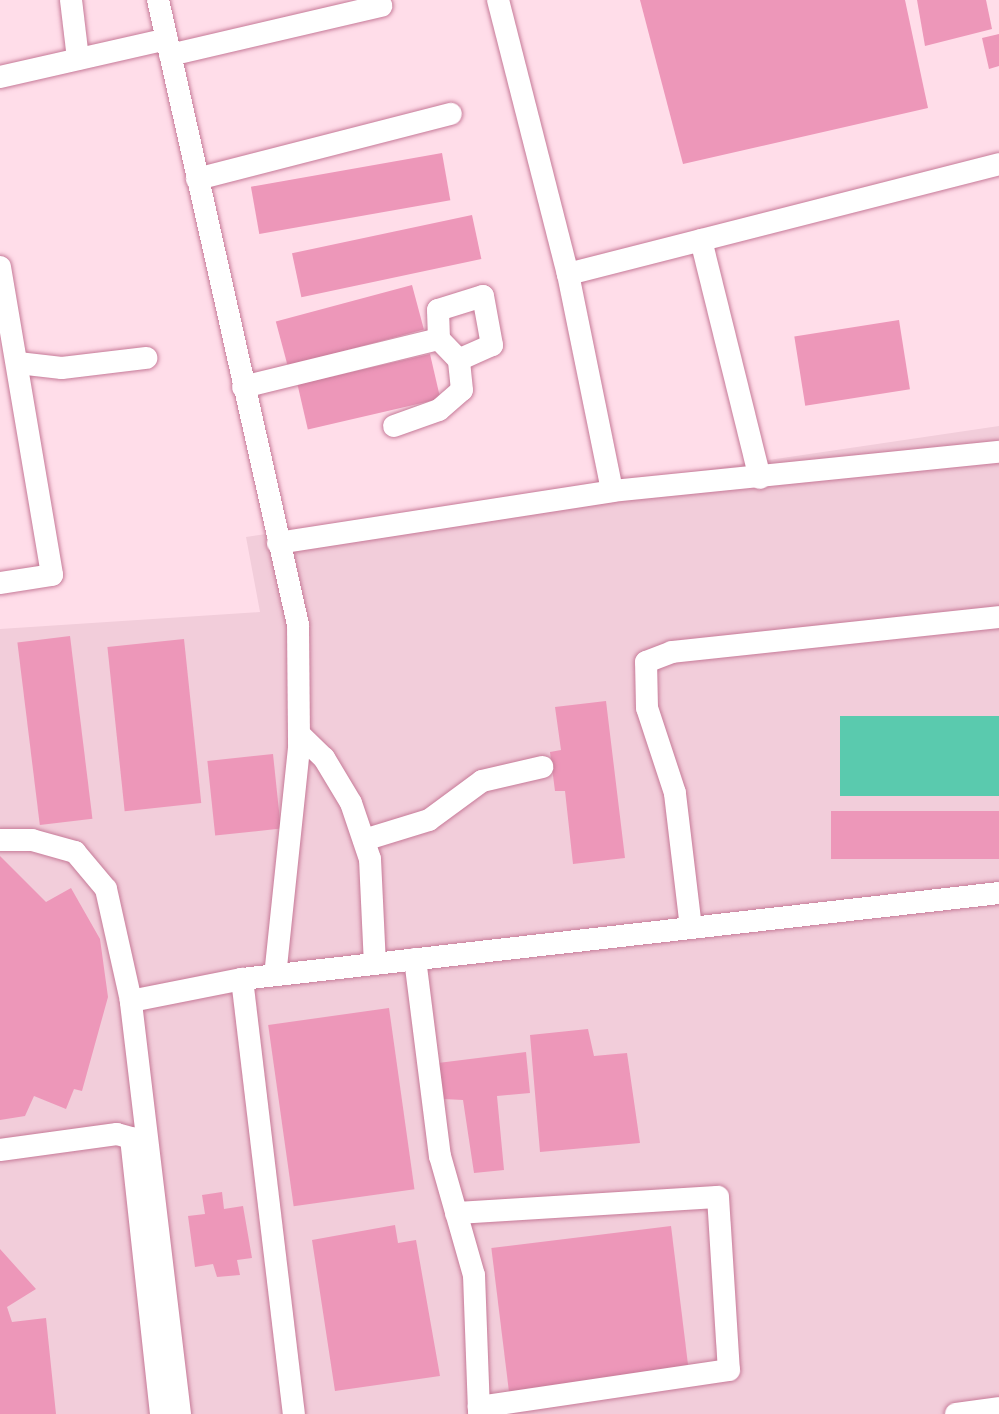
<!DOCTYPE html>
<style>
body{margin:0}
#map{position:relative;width:999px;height:1414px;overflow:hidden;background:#ffdde9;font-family:Cabin,sans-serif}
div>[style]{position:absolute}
.built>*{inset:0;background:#f2cdda}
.water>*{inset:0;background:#5acaae;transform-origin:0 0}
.building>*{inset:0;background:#ed97b9;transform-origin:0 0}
.roads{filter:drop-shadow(0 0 2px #c67a98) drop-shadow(0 0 2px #c67a98)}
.minor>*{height:22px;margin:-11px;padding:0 11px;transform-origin:11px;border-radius:11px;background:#fff}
span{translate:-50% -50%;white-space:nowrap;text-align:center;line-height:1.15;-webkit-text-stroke:10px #f4f4f4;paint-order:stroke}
</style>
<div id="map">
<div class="built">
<i style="clip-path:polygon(999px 426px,999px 1414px,0 1414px,0 629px,260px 612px,246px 537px)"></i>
</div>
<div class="water">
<i style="left:999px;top:716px;width:80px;height:159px;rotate:90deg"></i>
</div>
<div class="building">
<i style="clip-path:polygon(640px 0,905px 0,928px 108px,683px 164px)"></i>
<i style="clip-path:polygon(917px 0,986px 0,992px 29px,925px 46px)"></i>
<i style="clip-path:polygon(999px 34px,999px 66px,989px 69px,982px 38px)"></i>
<i style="left:442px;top:153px;width:48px;height:194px;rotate:80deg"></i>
<i style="left:472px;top:215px;width:45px;height:184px;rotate:78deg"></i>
<i style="left:412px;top:285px;width:46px;height:141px;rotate:75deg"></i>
<i style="left:899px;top:320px;width:70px;height:106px;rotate:81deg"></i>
<i style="left:430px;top:354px;width:46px;height:136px;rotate:77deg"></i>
<i style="left:70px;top:636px;width:184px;height:53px;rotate:83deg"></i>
<i style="left:184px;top:639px;width:165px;height:77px;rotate:84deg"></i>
<i style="clip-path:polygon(606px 701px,625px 858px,573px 864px,565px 791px,555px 791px,550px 752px,561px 750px,555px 707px)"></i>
<i style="left:273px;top:754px;width:75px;height:66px;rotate:84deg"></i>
<i style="left:999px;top:811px;width:48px;height:168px;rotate:90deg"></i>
<i style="clip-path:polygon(0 856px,46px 902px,71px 888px,100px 939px,108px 997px,82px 1091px,74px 1089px,66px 1109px,34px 1096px,25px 1116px,0 1120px)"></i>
<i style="left:389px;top:1008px;width:183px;height:122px;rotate:82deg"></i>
<i style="clip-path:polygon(588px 1029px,594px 1056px,627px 1053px,640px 1143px,540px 1152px,530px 1035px)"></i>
<i style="clip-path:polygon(526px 1052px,530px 1093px,497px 1096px,504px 1170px,474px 1173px,463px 1100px,444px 1099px,438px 1063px)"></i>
<i style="clip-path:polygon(222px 1192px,224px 1209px,243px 1206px,252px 1258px,237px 1260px,240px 1275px,217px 1277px,213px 1264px,195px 1267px,188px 1216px,205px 1214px,202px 1195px)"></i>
<i style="clip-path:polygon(395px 1225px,398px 1243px,416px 1240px,440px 1376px,335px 1391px,312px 1240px)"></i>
<i style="left:671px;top:1226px;width:148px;height:181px;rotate:83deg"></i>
<i style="clip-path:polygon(0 1249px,36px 1289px,7px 1307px,12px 1322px,46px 1318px,56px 1414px,0 1414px)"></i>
</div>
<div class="roads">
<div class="minor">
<i style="left:71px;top:0;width:59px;rotate:83.2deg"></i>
<i style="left:158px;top:0;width:640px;rotate:77.37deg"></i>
<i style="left:298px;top:625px;width:123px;rotate:89.5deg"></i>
<i style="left:299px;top:748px;width:228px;rotate:96deg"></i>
<i style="left:498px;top:0;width:283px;rotate:75.7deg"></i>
<i style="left:568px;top:274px;width:221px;rotate:78.5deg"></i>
<i style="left:170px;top:55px;width:217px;rotate:-13.1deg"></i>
<i style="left:0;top:77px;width:171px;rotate:-12.8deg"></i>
<i style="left:197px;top:179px;width:262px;rotate:-14.4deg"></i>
<i style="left:701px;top:240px;width:245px;rotate:76.1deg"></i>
<i style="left:0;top:267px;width:312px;rotate:80.4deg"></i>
<i style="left:52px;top:575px;width:53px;rotate:171.3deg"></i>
<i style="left:568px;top:274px;width:445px;rotate:-14.3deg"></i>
<i style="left:18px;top:363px;width:44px;rotate:6.5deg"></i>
<i style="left:62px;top:368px;width:85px;rotate:-6.8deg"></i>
<i style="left:243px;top:387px;width:202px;rotate:-13.8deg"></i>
<i style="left:394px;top:426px;width:48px;rotate:-19.6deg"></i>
<i style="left:439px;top:410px;width:30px;rotate:-41deg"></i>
<i style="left:462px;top:390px;width:30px;rotate:-96deg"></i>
<i style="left:459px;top:360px;width:29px;rotate:-134deg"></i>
<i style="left:439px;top:339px;width:29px;rotate:-92deg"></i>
<i style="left:438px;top:310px;width:47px;rotate:-17.3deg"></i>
<i style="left:483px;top:296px;width:50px;rotate:79.6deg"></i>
<i style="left:492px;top:345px;width:36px;rotate:156deg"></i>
<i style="left:278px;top:543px;width:338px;rotate:-8.8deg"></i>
<i style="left:612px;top:491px;width:389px;rotate:-5.8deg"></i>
<i style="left:299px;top:734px;width:35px;rotate:44deg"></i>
<i style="left:324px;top:758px;width:52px;rotate:59deg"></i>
<i style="left:351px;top:803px;width:59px;rotate:71.3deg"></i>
<i style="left:370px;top:859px;width:105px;rotate:87.3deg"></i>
<i style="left:0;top:840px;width:32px"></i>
<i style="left:32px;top:840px;width:45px;rotate:15.6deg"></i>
<i style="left:75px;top:852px;width:48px;rotate:50deg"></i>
<i style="left:106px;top:889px;width:115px;rotate:77.4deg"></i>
<i style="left:364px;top:840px;width:68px;rotate:-17.1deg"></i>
<i style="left:429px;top:820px;width:66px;rotate:-36.3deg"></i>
<i style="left:482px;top:781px;width:62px;rotate:-13.1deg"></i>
<i style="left:691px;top:928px;width:136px;rotate:-96.8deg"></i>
<i style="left:675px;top:793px;width:89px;rotate:-108.2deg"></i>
<i style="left:647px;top:708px;width:46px;rotate:-91.2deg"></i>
<i style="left:646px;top:662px;width:28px;rotate:-21deg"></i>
<i style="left:672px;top:652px;width:329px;rotate:-6.1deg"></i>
<i style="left:415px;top:959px;width:199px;rotate:82.8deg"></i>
<i style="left:440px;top:1156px;width:124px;rotate:74.1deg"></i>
<i style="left:474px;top:1275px;width:139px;rotate:87.9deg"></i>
<i style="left:242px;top:979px;width:438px;rotate:83.2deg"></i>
<i style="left:0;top:1150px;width:118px;rotate:-7.8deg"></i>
<i style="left:117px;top:1134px;width:15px;rotate:16deg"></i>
<i style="left:131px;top:1138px;width:278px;rotate:83.8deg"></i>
<i style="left:456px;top:1213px;width:262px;rotate:-3.5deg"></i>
<i style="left:718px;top:1197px;width:173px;rotate:86.4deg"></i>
<i style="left:729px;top:1370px;width:253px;rotate:171.6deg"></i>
<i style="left:180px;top:1414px;width:416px;rotate:-96.8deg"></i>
<i style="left:131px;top:1001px;width:113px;rotate:-11.2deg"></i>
<i style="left:242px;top:979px;width:762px;rotate:-6.48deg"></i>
<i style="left:956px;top:1414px;width:43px;rotate:-7.9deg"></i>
</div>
</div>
</div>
